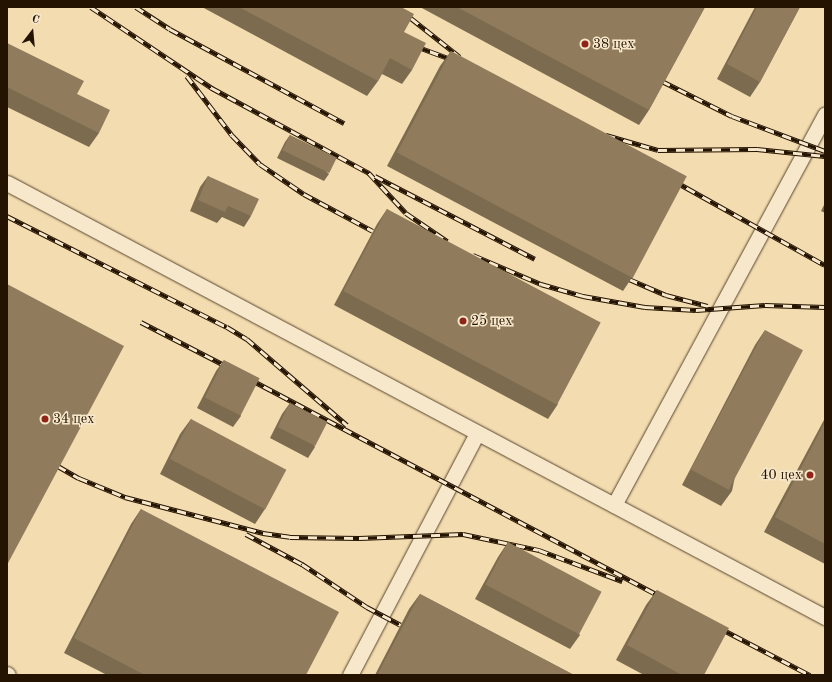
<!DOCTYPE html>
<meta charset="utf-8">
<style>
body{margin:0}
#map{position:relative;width:832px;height:682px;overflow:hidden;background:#f3dcb0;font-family:"Old Standard TT",serif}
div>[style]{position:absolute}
.roads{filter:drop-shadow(0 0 1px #58452c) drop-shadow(0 0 1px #58452c)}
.minor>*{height:15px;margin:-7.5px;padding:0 7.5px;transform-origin:7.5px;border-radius:7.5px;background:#f7e8cc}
.rail>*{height:4.5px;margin-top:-2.25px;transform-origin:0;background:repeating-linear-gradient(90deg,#f7e8cc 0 9px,#241300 0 18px);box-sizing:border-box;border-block:1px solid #241300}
.wall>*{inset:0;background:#7c6b4f}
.building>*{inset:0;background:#907c5c;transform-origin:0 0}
.dots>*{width:11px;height:11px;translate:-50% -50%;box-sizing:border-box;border:2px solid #f7e8cc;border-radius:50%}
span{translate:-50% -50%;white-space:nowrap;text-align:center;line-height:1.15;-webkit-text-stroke:3px #f7e8cc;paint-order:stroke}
.poi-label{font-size:14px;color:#241300}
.left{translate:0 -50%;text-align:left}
.right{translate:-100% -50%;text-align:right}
.frame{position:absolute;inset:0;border:8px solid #241300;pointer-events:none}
.north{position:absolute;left:12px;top:12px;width:40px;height:40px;-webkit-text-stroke:3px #f7e8cc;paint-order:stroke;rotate:16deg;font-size:11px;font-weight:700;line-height:16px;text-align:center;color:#241300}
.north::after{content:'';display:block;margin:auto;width:14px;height:18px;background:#241300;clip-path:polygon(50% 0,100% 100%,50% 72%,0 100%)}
</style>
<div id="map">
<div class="roads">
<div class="minor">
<i style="left:7px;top:183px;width:926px;rotate:27.95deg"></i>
<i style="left:614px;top:505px;width:444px;rotate:-61.6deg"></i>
<i style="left:7px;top:674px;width:1px;rotate:45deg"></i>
<i style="left:350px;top:675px;width:273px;rotate:-62.3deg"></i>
</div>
</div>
<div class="rail">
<i style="left:91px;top:7px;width:146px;rotate:33.8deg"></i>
<i style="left:212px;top:88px;width:179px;rotate:28.4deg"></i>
<i style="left:369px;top:173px;width:54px;rotate:47.2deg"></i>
<i style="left:406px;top:213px;width:50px;rotate:34.3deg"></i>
<i style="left:136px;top:7px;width:40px;rotate:32.9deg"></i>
<i style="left:170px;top:29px;width:198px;rotate:28.4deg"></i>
<i style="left:397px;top:7px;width:80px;rotate:38.4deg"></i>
<i style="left:413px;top:45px;width:46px;rotate:20.4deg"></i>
<i style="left:187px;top:76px;width:74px;rotate:52.7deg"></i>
<i style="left:232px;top:135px;width:40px;rotate:46deg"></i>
<i style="left:260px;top:164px;width:53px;rotate:34.3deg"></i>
<i style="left:304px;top:194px;width:78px;rotate:28.2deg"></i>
<i style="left:662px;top:81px;width:78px;rotate:26.6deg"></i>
<i style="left:732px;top:116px;width:99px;rotate:20.6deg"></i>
<i style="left:606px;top:135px;width:54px;rotate:16.1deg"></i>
<i style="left:658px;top:150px;width:99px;rotate:-0.6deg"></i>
<i style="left:757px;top:149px;width:68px;rotate:5.9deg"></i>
<i style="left:375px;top:176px;width:180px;rotate:27.4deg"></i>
<i style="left:671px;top:179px;width:176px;rotate:29.2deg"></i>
<i style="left:7px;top:216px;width:246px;rotate:26.8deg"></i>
<i style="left:227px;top:327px;width:23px;rotate:31deg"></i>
<i style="left:247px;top:339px;width:132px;rotate:40.7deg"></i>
<i style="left:473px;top:255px;width:74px;rotate:23.1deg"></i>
<i style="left:541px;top:284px;width:44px;rotate:15.9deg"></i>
<i style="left:583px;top:296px;width:63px;rotate:10.1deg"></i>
<i style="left:645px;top:307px;width:51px;rotate:3.4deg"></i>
<i style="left:696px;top:310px;width:69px;rotate:-4.1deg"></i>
<i style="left:765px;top:305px;width:60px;rotate:1.9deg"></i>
<i style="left:629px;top:279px;width:40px;rotate:23.4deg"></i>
<i style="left:666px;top:295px;width:43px;rotate:14.7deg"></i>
<i style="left:141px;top:322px;width:102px;rotate:27.3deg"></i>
<i style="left:248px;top:378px;width:472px;rotate:27.9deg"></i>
<i style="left:58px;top:466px;width:24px;rotate:30deg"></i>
<i style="left:79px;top:478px;width:50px;rotate:22.4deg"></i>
<i style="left:125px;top:497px;width:143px;rotate:14.6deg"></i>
<i style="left:263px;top:533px;width:27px;rotate:8deg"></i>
<i style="left:290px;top:537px;width:69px;rotate:0.8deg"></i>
<i style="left:359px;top:538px;width:104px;rotate:-2.2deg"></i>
<i style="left:463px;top:534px;width:78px;rotate:11.9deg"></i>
<i style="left:539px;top:550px;width:89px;rotate:20.5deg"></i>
<i style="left:246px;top:534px;width:64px;rotate:28.2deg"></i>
<i style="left:302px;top:564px;width:78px;rotate:33.5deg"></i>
<i style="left:367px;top:607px;width:38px;rotate:28deg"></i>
<i style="left:718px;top:627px;width:104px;rotate:27.6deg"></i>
</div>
<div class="wall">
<i style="clip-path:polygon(202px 7px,401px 7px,404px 32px,412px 70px,402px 84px,382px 74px,378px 81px,367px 96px)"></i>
<i style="clip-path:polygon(420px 7px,705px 7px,649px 110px,639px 125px)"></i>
<i style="clip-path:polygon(755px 7px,800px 7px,760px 82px,750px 97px,717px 79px)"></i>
<i style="clip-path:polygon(7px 43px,77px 94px,99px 133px,89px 147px,7px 107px)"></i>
<i style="clip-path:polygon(451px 51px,633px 276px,623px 291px,387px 166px,440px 66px)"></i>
<i style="clip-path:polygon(290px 135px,329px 174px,324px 181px,277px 158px,285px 142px)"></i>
<i style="clip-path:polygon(208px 176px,251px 216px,244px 227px,222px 217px,217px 223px,190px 211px,200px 187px)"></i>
<i style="clip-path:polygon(825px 203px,825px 213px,821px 211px)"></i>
<i style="clip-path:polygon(387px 209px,558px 404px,548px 419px,334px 305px,377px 224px)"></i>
<i style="clip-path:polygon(765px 330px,732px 491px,721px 506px,682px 485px,755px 345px)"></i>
<i style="clip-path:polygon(224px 360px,241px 416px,233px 427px,197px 408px,216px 371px)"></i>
<i style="clip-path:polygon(290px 403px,315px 447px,308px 458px,270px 438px,282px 414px)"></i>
<i style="clip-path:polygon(825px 418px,825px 564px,764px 532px)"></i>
<i style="clip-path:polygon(191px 419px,265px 509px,255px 524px,160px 474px,180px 434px)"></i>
<i style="clip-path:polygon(141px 509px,306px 675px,107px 675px,64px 653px,131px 524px)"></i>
<i style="clip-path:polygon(508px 542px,580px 635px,570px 649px,475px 599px,498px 557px)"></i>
<i style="clip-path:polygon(657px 590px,704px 675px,644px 675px,616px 660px,646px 605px)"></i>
<i style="clip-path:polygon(420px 594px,574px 675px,375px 675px,409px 609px)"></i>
</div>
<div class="building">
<i style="clip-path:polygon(239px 7px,401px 7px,414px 14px,404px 32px,426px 43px,412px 70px,390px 58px,378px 81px)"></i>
<i style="clip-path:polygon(457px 7px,705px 7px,649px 110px)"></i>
<i style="clip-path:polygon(757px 7px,800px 7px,760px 82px,727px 64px)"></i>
<i style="clip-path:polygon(7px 43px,84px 81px,77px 94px,110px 110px,99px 133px,7px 87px)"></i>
<i style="left:451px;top:51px;width:267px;height:115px;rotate:28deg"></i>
<i style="left:290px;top:135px;width:52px;height:17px;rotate:26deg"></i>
<i style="clip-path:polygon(208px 176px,259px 199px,251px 216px,228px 206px,225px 212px,198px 200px)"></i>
<i style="left:387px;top:209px;width:242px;height:93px;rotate:28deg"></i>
<i style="clip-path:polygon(7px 284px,124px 346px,7px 565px)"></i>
<i style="left:765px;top:330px;width:43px;height:158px;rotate:28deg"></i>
<i style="left:224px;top:360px;width:40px;height:42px;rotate:27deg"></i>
<i style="left:290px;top:403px;width:42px;height:27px;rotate:27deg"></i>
<i style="left:191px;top:419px;width:108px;height:45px;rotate:28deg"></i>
<i style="clip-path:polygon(825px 422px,825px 544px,775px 517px)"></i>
<i style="clip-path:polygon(141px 509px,339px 612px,306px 675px,145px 675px,74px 638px)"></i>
<i style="left:508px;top:542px;width:106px;height:48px;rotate:28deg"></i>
<i style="clip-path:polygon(657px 590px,729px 628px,704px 675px,682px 675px,627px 645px)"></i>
<i style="clip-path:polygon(420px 594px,574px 675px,377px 675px)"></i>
</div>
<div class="dots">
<i style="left:585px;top:44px;background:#8f2418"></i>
<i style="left:463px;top:321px;background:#8f2418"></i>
<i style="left:45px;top:419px;background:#8f2418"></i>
<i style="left:810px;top:475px;background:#8f2418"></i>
</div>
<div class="poi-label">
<span class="left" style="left:593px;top:44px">38 цех</span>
<span class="left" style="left:471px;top:321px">25 цех</span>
<span class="left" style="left:53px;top:419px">34 цех</span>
<span class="right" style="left:802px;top:475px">40 цех</span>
</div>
<div class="frame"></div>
<div class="north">С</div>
</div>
